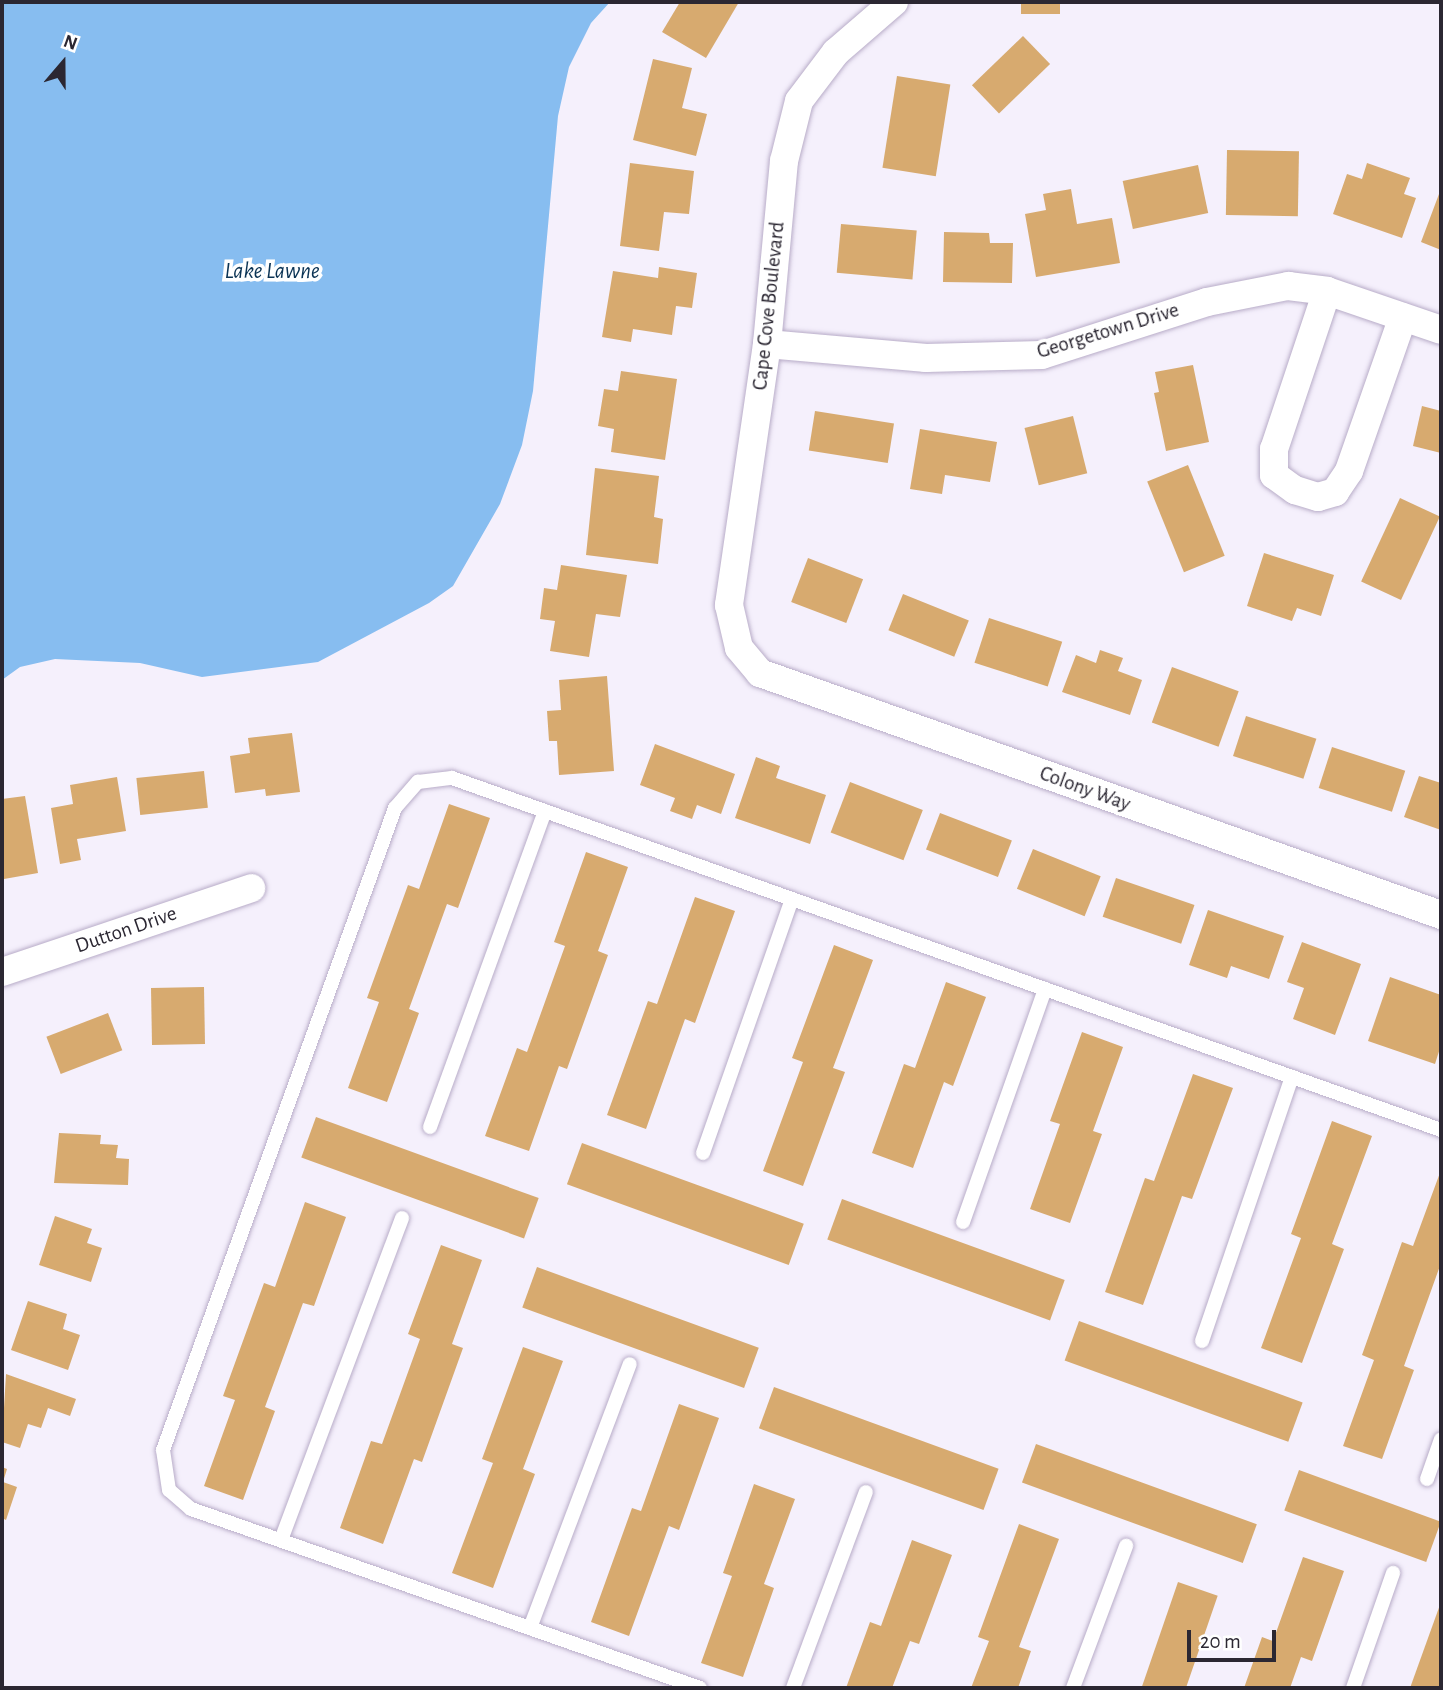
<!DOCTYPE html>
<style>
body{margin:0}
#map{position:relative;width:1443px;height:1690px;overflow:hidden;background:#f5f0fc;font-family:"Alegreya Sans",sans-serif}
div>[style]{position:absolute}
.water>*{inset:0;background:#87bdf0}
.building>*{inset:0;background:#d7aa6f;transform-origin:0 0}
.roads{filter:drop-shadow(0 0 2px #b8acc8) drop-shadow(0 0 2px #b8acc8)}
.lane>*{height:14px;margin:-7px;padding:0 7px;transform-origin:7px;border-radius:7px;background:#fff}
.street>*{height:28px;margin:-14px;padding:0 14px;transform-origin:14px;border-radius:14px;background:#fff}
span{translate:-50% -50%;white-space:nowrap;text-align:center;line-height:1.15;-webkit-text-stroke:7px #fff;paint-order:stroke}
.street-label{font-size:21px;color:#2b2732}
.water-label{font-size:23px;color:#0c3455;font-style:italic}
.frame{position:absolute;inset:0;border:4px solid #2b2732;pointer-events:none}
.north{position:absolute;left:28px;top:28px;width:70px;height:70px;-webkit-text-stroke:5px #fff;paint-order:stroke;rotate:20deg;font-size:19px;font-weight:700;line-height:28px;text-align:center;color:#2b2732}
.north::after{content:'';display:block;margin:auto;width:24px;height:32px;background:#2b2732;clip-path:polygon(50% 0,100% 100%,50% 72%,0 100%)}
.scale{position:absolute;left:1187px;top:1630px;width:89px;height:32px;box-sizing:border-box;border:4px solid #2b2732;border-top:0;padding-left:9px;font-size:21px;line-height:24px;white-space:nowrap;color:#2b2732;-webkit-text-stroke:5px #fff;paint-order:stroke}
</style>
<div id="map">
<div class="water">
<i style="clip-path:polygon(2px 2px,610px 2px,591px 23px,569px 67px,558px 116px,533px 391px,522px 445px,500px 504px,453px 586px,429px 603px,318px 662px,202px 677px,140px 663px,55px 659px,20px 667px,2px 680px)"></i>
</div>
<div class="building">
<i style="clip-path:polygon(680px 2px,739px 2px,706px 58px,662px 32px)"></i>
<i style="left:1021px;top:2px;width:39px;height:12px"></i>
<i style="left:1023px;top:36px;width:39px;height:71px;rotate:46deg"></i>
<i style="clip-path:polygon(653px 59px,692px 68px,682px 108px,707px 114px,696px 156px,633px 140px)"></i>
<i style="left:897px;top:76px;width:54px;height:93px;rotate:9deg"></i>
<i style="left:1227px;top:150px;width:72px;height:65px;rotate:1deg"></i>
<i style="clip-path:polygon(630px 163px,694px 171px,689px 214px,664px 212px,659px 251px,620px 246px)"></i>
<i style="clip-path:polygon(1367px 163px,1410px 178px,1404px 194px,1416px 198px,1402px 238px,1333px 214px,1347px 174px,1362px 179px)"></i>
<i style="left:1198px;top:165px;width:49px;height:77px;rotate:78deg"></i>
<i style="clip-path:polygon(1071px 189px,1077px 224px,1112px 218px,1120px 263px,1036px 277px,1025px 214px,1046px 210px,1043px 194px)"></i>
<i style="clip-path:polygon(1439px 194px,1441px 195px,1441px 250px,1421px 242px)"></i>
<i style="left:841px;top:224px;width:76px;height:49px;rotate:5deg"></i>
<i style="clip-path:polygon(944px 232px,989px 233px,990px 243px,1013px 243px,1012px 283px,943px 282px)"></i>
<i style="clip-path:polygon(659px 267px,697px 273px,692px 308px,676px 306px,672px 335px,633px 329px,631px 342px,602px 337px,613px 271px,658px 278px)"></i>
<i style="clip-path:polygon(1193px 365px,1209px 442px,1166px 451px,1154px 393px,1159px 392px,1155px 372px)"></i>
<i style="clip-path:polygon(621px 371px,677px 379px,665px 460px,611px 452px,614px 429px,598px 426px,604px 389px,618px 391px)"></i>
<i style="clip-path:polygon(1422px 406px,1441px 411px,1441px 453px,1413px 446px)"></i>
<i style="left:815px;top:411px;width:80px;height:40px;rotate:9deg"></i>
<i style="left:1073px;top:416px;width:59px;height:50px;rotate:76deg"></i>
<i style="clip-path:polygon(920px 429px,997px 442px,990px 482px,945px 475px,942px 494px,910px 489px)"></i>
<i style="left:1188px;top:465px;width:98px;height:44px;rotate:68deg"></i>
<i style="clip-path:polygon(595px 468px,659px 476px,654px 517px,663px 519px,658px 564px,586px 555px)"></i>
<i style="left:1400px;top:498px;width:44px;height:92px;rotate:25deg"></i>
<i style="clip-path:polygon(1264px 553px,1334px 575px,1321px 616px,1297px 608px,1292px 621px,1247px 606px)"></i>
<i style="left:808px;top:558px;width:59px;height:47px;rotate:21deg"></i>
<i style="clip-path:polygon(561px 565px,627px 575px,620px 617px,596px 614px,589px 657px,550px 651px,555px 621px,540px 619px,544px 588px,557px 590px)"></i>
<i style="left:903px;top:594px;width:71px;height:39px;rotate:22deg"></i>
<i style="left:989px;top:618px;width:77px;height:47px;rotate:18deg"></i>
<i style="clip-path:polygon(1100px 650px,1123px 658px,1118px 671px,1142px 680px,1130px 715px,1062px 692px,1076px 655px,1096px 663px)"></i>
<i style="left:1172px;top:667px;width:71px;height:59px;rotate:20deg"></i>
<i style="clip-path:polygon(607px 676px,614px 771px,559px 775px,557px 741px,549px 741px,547px 711px,561px 710px,559px 680px)"></i>
<i style="left:1246px;top:716px;width:74px;height:42px;rotate:18deg"></i>
<i style="clip-path:polygon(292px 733px,300px 792px,266px 796px,265px 789px,235px 793px,230px 756px,250px 753px,248px 738px)"></i>
<i style="clip-path:polygon(655px 744px,735px 774px,721px 814px,697px 805px,692px 819px,670px 811px,675px 798px,640px 785px)"></i>
<i style="left:1332px;top:747px;width:77px;height:43px;rotate:18deg"></i>
<i style="clip-path:polygon(756px 757px,780px 766px,776px 778px,826px 795px,810px 844px,735px 818px)"></i>
<i style="left:204px;top:771px;width:37px;height:68px;rotate:84deg"></i>
<i style="clip-path:polygon(1419px 776px,1441px 783px,1441px 830px,1404px 817px)"></i>
<i style="clip-path:polygon(117px 777px,126px 831px,77px 839px,81px 860px,60px 864px,51px 808px,73px 804px,70px 785px)"></i>
<i style="left:850px;top:782px;width:78px;height:54px;rotate:21deg"></i>
<i style="clip-path:polygon(25px 796px,38px 873px,4px 879px,2px 799px)"></i>
<i style="clip-path:polygon(449px 804px,490px 818px,458px 908px,447px 904px,409px 1009px,419px 1013px,387px 1102px,348px 1088px,379px 1002px,367px 998px,408px 885px,419px 889px)"></i>
<i style="left:940px;top:813px;width:77px;height:39px;rotate:21deg"></i>
<i style="left:1033px;top:849px;width:73px;height:43px;rotate:22deg"></i>
<i style="clip-path:polygon(586px 852px,628px 867px,598px 951px,608px 955px,567px 1069px,559px 1066px,529px 1151px,485px 1136px,517px 1048px,527px 1052px,565px 946px,554px 942px)"></i>
<i style="left:1116px;top:878px;width:83px;height:41px;rotate:19deg"></i>
<i style="clip-path:polygon(695px 897px,735px 911px,695px 1023px,685px 1019px,646px 1129px,607px 1115px,648px 1001px,657px 1004px)"></i>
<i style="clip-path:polygon(1208px 910px,1284px 936px,1269px 979px,1231px 966px,1227px 978px,1189px 965px)"></i>
<i style="clip-path:polygon(1302px 942px,1361px 964px,1335px 1035px,1293px 1019px,1304px 988px,1287px 982px)"></i>
<i style="clip-path:polygon(834px 945px,873px 960px,833px 1068px,845px 1072px,803px 1186px,763px 1171px,803px 1062px,792px 1058px)"></i>
<i style="clip-path:polygon(1390px 977px,1441px 995px,1441px 1045px,1435px 1064px,1368px 1041px)"></i>
<i style="clip-path:polygon(946px 982px,986px 997px,953px 1086px,944px 1082px,913px 1168px,872px 1153px,904px 1064px,915px 1068px)"></i>
<i style="left:204px;top:987px;width:57px;height:53px;rotate:89deg"></i>
<i style="left:108px;top:1013px;width:40px;height:66px;rotate:69deg"></i>
<i style="clip-path:polygon(1082px 1032px,1123px 1047px,1093px 1131px,1102px 1134px,1070px 1223px,1030px 1209px,1060px 1124px,1050px 1121px)"></i>
<i style="clip-path:polygon(1193px 1074px,1233px 1088px,1192px 1199px,1182px 1196px,1143px 1305px,1105px 1292px,1145px 1178px,1154px 1181px)"></i>
<i style="left:316px;top:1117px;width:237px;height:43px;rotate:20deg"></i>
<i style="clip-path:polygon(1332px 1121px,1372px 1136px,1332px 1244px,1344px 1249px,1302px 1363px,1261px 1348px,1301px 1238px,1291px 1234px)"></i>
<i style="clip-path:polygon(59px 1133px,101px 1135px,100px 1144px,118px 1145px,116px 1158px,129px 1159px,128px 1185px,54px 1183px)"></i>
<i style="left:582px;top:1143px;width:236px;height:44px;rotate:20deg"></i>
<i style="clip-path:polygon(1441px 1170px,1441px 1263px,1404px 1366px,1414px 1370px,1382px 1459px,1343px 1446px,1374px 1360px,1362px 1355px,1402px 1242px,1413px 1246px)"></i>
<i style="left:842px;top:1199px;width:237px;height:43px;rotate:20deg"></i>
<i style="clip-path:polygon(305px 1202px,346px 1217px,314px 1306px,303px 1303px,265px 1407px,275px 1411px,243px 1500px,204px 1486px,235px 1400px,223px 1396px,264px 1283px,275px 1287px)"></i>
<i style="clip-path:polygon(55px 1216px,92px 1229px,87px 1243px,102px 1248px,91px 1282px,39px 1265px)"></i>
<i style="clip-path:polygon(441px 1245px,482px 1260px,452px 1344px,463px 1348px,422px 1462px,414px 1459px,383px 1544px,340px 1528px,371px 1441px,382px 1444px,420px 1339px,408px 1334px)"></i>
<i style="left:537px;top:1267px;width:236px;height:43px;rotate:20deg"></i>
<i style="clip-path:polygon(28px 1301px,67px 1314px,63px 1329px,80px 1335px,68px 1370px,11px 1350px)"></i>
<i style="left:1079px;top:1321px;width:238px;height:42px;rotate:20deg"></i>
<i style="clip-path:polygon(523px 1347px,563px 1361px,523px 1469px,535px 1474px,493px 1588px,452px 1573px,493px 1463px,482px 1459px)"></i>
<i style="clip-path:polygon(6px 1374px,76px 1399px,70px 1416px,48px 1408px,41px 1428px,28px 1424px,20px 1448px,2px 1442px)"></i>
<i style="left:774px;top:1387px;width:239px;height:44px;rotate:20deg"></i>
<i style="clip-path:polygon(679px 1404px,719px 1418px,679px 1530px,669px 1526px,629px 1636px,591px 1622px,632px 1508px,641px 1511px)"></i>
<i style="left:1036px;top:1444px;width:235px;height:41px;rotate:20deg"></i>
<i style="clip-path:polygon(2px 1467px,7px 1469px,3px 1482px,17px 1487px,6px 1520px,2px 1518px)"></i>
<i style="left:1299px;top:1470px;width:151px;height:43px;rotate:20deg"></i>
<i style="clip-path:polygon(754px 1484px,795px 1499px,764px 1584px,774px 1588px,743px 1677px,701px 1663px,732px 1576px,723px 1573px)"></i>
<i style="clip-path:polygon(1019px 1524px,1059px 1539px,1019px 1647px,1031px 1651px,1018px 1688px,971px 1688px,989px 1641px,978px 1637px)"></i>
<i style="clip-path:polygon(912px 1540px,952px 1555px,919px 1644px,910px 1641px,892px 1688px,846px 1688px,870px 1622px,881px 1626px)"></i>
<i style="clip-path:polygon(1303px 1557px,1344px 1571px,1312px 1661px,1301px 1657px,1290px 1688px,1244px 1688px,1262px 1637px,1273px 1641px)"></i>
<i style="left:1178px;top:1582px;width:42px;height:113px;rotate:19deg"></i>
<i style="clip-path:polygon(1441px 1602px,1441px 1688px,1410px 1688px)"></i>
</div>
<div class="roads">
<div class="lane">
<i style="left:430px;top:1127px;width:336px;rotate:-70deg"></i>
<i style="left:703px;top:1153px;width:269px;rotate:-70.7deg"></i>
<i style="left:963px;top:1222px;width:247px;rotate:-70.6deg"></i>
<i style="left:1202px;top:1341px;width:279px;rotate:-71.2deg"></i>
<i style="left:1427px;top:1479px;width:42px;rotate:-70.7deg"></i>
<i style="left:281px;top:1540px;width:344px;rotate:-69.4deg"></i>
<i style="left:530px;top:1628px;width:282px;rotate:-69.3deg"></i>
<i style="left:700px;top:1688px;width:540px;rotate:-160.62deg"></i>
<i style="left:191px;top:1509px;width:29px;rotate:-139deg"></i>
<i style="left:169px;top:1490px;width:40px;rotate:-98.5deg"></i>
<i style="left:163px;top:1450px;width:683px;rotate:-70.13deg"></i>
<i style="left:395px;top:808px;width:35px;rotate:-49deg"></i>
<i style="left:418px;top:782px;width:34px;rotate:-7deg"></i>
<i style="left:452px;top:778px;width:1050px;rotate:19.59deg"></i>
<i style="left:793px;top:1688px;width:209px;rotate:-69.6deg"></i>
<i style="left:1073px;top:1688px;width:152px;rotate:-69.5deg"></i>
<i style="left:1353px;top:1688px;width:122px;rotate:-70.8deg"></i>
</div>
<div class="street">
<i style="left:894px;top:2px;width:77px;rotate:139.2deg"></i>
<i style="left:836px;top:52px;width:61px;rotate:127.1deg"></i>
<i style="left:799px;top:101px;width:62px;rotate:104deg"></i>
<i style="left:784px;top:161px;width:184px;rotate:95.3deg"></i>
<i style="left:767px;top:344px;width:264px;rotate:98.3deg"></i>
<i style="left:729px;top:605px;width:44px;rotate:76.9deg"></i>
<i style="left:739px;top:648px;width:33px;rotate:50deg"></i>
<i style="left:760px;top:673px;width:723px;rotate:19.56deg"></i>
<i style="left:1327px;top:291px;width:167px;rotate:108.5deg"></i>
<i style="left:1274px;top:449px;width:26px;rotate:90deg"></i>
<i style="left:1274px;top:475px;width:26px;rotate:36deg"></i>
<i style="left:1295px;top:490px;width:24px;rotate:17deg"></i>
<i style="left:1318px;top:497px;width:18px;rotate:-16deg"></i>
<i style="left:1335px;top:492px;width:25px;rotate:-56deg"></i>
<i style="left:1349px;top:471px;width:163px;rotate:-70.7deg"></i>
<i style="left:767px;top:344px;width:160px;rotate:5deg"></i>
<i style="left:926px;top:358px;width:116px;rotate:-1.5deg"></i>
<i style="left:1042px;top:355px;width:173px;rotate:-17.8deg"></i>
<i style="left:1207px;top:302px;width:83px;rotate:-11.2deg"></i>
<i style="left:1288px;top:286px;width:39px;rotate:7deg"></i>
<i style="left:1327px;top:291px;width:120px;rotate:18.9deg"></i>
<i style="left:2px;top:972px;width:263px;rotate:-18.6deg"></i>
</div>
</div>
<div class="street-label">
<span style="left:769px;top:306px;rotate:-84deg">Cape Cove Boulevard</span>
<span style="left:1108px;top:331px;rotate:-17deg">Georgetown Drive</span>
<span style="left:1085px;top:789px;rotate:20deg">Colony Way</span>
<span style="left:126px;top:930px;rotate:-19deg">Dutton Drive</span>
</div>
<div class="water-label">
<span style="left:272px;top:272px">Lake Lawne</span>
</div>
<div class="frame"></div>
<div class="north">N</div>
<div class="scale">20 m</div>
</div>
